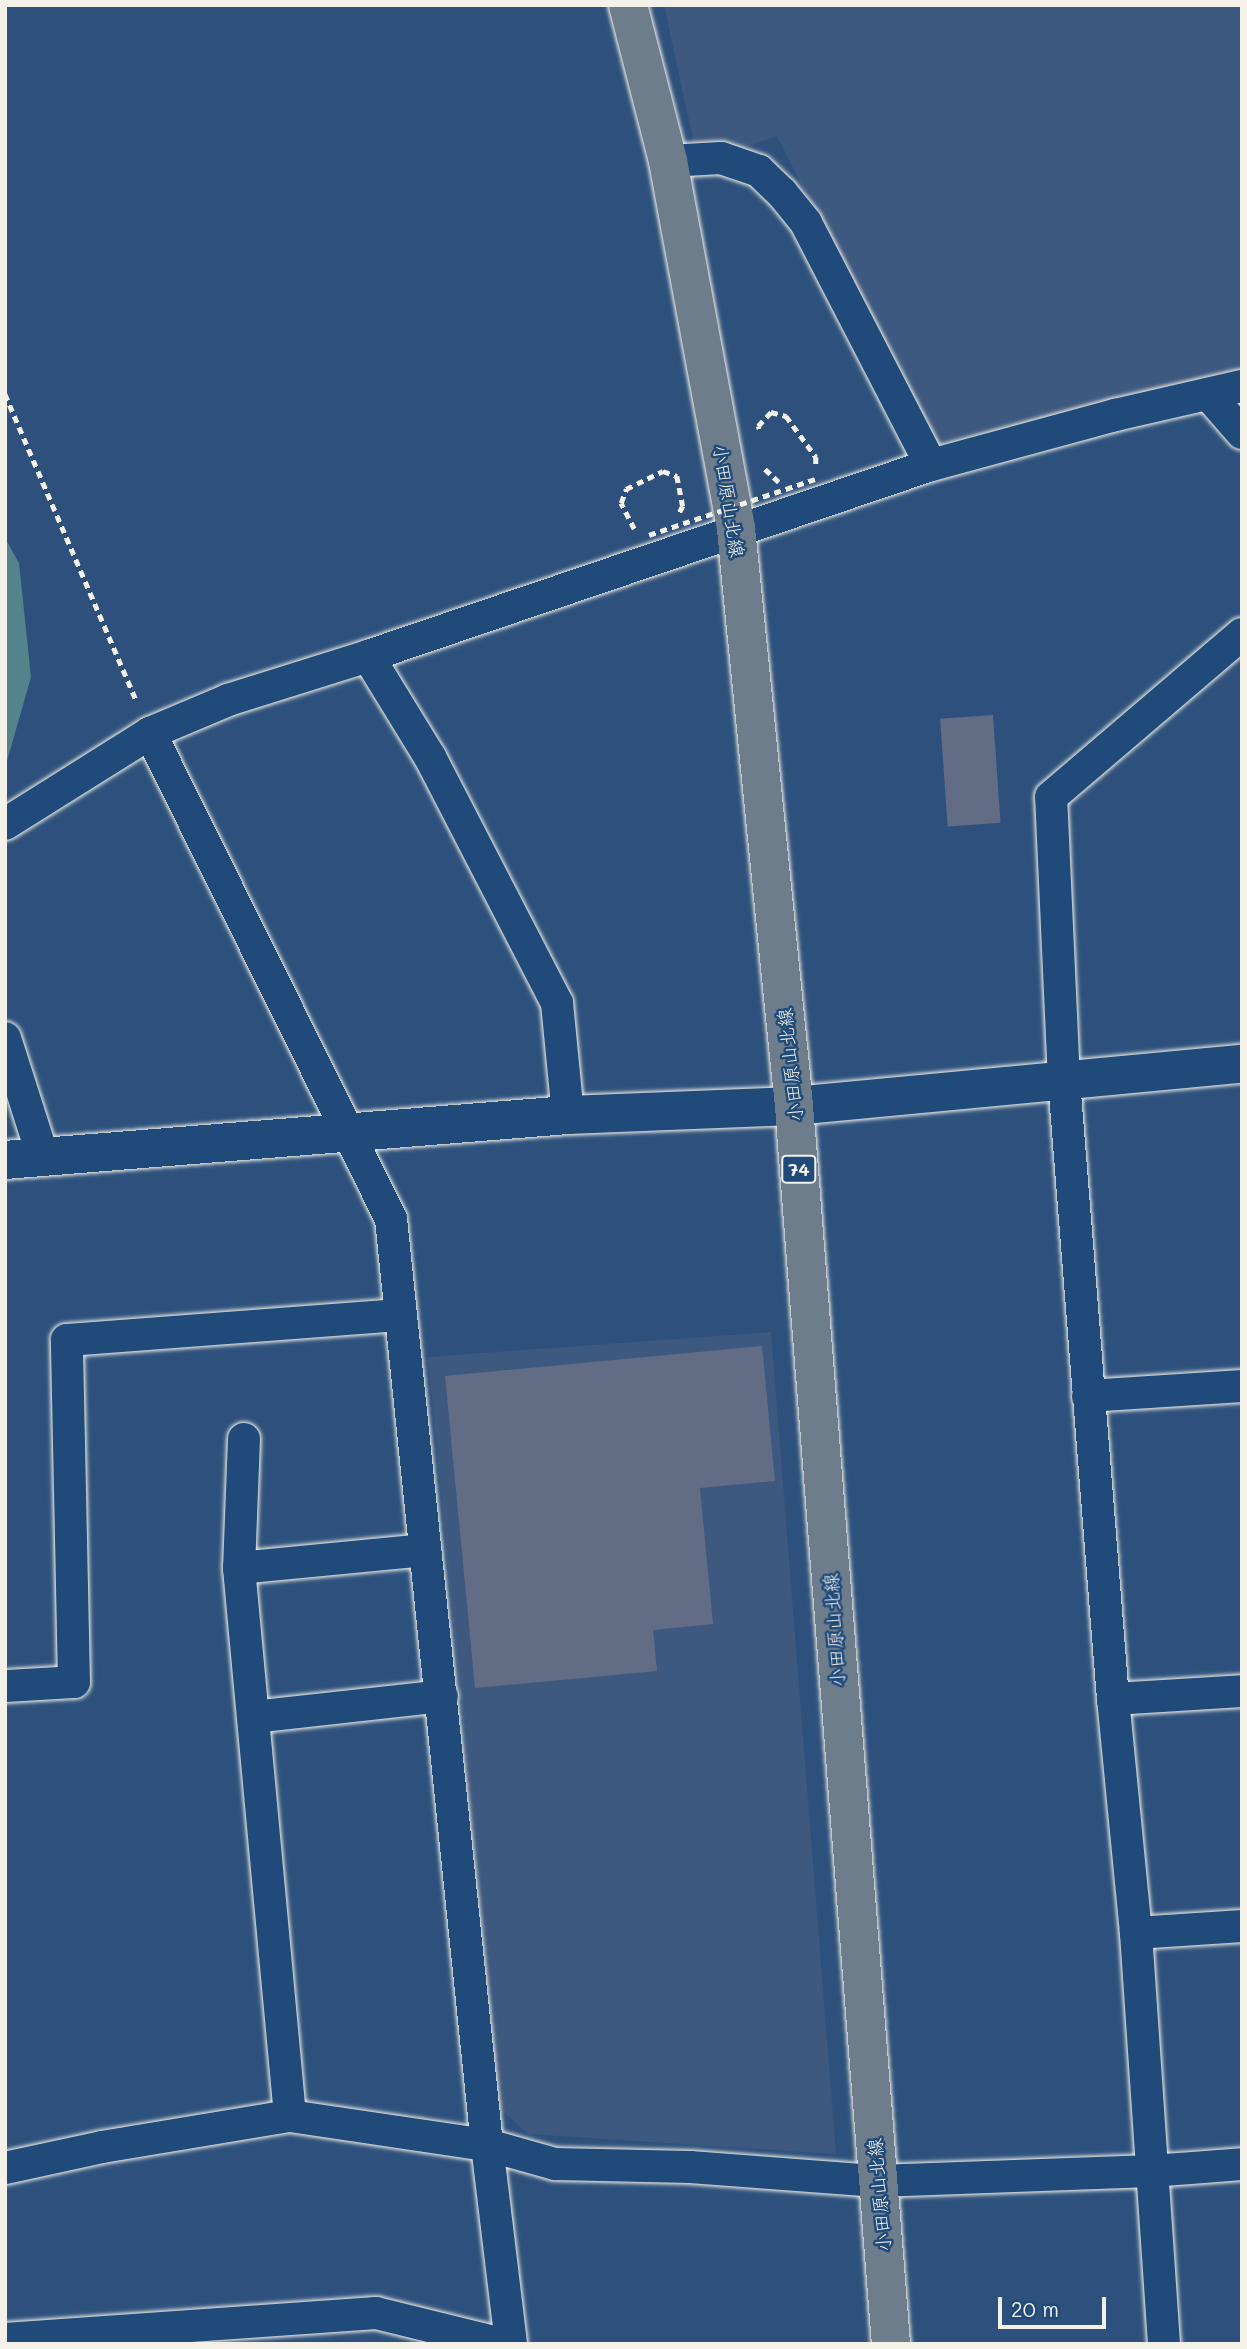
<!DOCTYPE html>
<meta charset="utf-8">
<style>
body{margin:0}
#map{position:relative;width:1247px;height:2349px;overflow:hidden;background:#2d517c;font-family:Mali,"Klee One",sans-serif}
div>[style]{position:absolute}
.built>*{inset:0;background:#3d597f}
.green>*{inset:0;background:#55838c}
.building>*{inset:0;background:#636c85;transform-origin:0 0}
.path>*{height:4.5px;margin-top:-2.25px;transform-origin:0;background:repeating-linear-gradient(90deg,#f4f1e8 0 7px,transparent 0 12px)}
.roads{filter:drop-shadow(0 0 2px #f4f1e8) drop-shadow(0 0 2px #f4f1e8)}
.street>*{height:32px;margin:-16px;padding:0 16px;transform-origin:16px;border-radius:16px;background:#1f4a7a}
.secondary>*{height:38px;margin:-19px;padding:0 19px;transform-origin:19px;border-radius:19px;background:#1f4a7a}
.primary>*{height:38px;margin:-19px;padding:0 19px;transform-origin:19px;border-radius:19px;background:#6d7d8c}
.path-bridge>*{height:4.5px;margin-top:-2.25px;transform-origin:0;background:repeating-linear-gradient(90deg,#f4f1e8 0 7px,transparent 0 12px)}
span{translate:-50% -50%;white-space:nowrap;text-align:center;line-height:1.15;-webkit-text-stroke:5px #1f4a7a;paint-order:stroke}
.shield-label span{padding:2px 5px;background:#1f4a7a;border:2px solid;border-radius:5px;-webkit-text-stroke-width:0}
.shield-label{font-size:18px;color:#f4f1e8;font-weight:700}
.street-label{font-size:19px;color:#f4f1e8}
.frame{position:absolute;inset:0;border:7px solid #f4f1e8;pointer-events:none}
.scale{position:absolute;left:998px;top:2297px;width:108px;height:32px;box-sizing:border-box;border:4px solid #f4f1e8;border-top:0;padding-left:9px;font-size:21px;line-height:24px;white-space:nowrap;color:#f4f1e8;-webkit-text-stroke:5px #1f4a7a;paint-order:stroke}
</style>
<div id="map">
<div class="built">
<i style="clip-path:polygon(664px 5px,1242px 5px,1242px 371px,933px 445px,777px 136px,737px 150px,704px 141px,694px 144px)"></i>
<i style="clip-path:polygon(771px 1332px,836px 2154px,528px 2134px,500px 2109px,428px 1357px)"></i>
</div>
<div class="green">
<i style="clip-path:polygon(5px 538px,19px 563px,31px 677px,5px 768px)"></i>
</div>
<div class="building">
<i style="left:993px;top:715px;width:108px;height:53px;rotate:86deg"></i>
<i style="clip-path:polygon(762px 1346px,775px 1481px,700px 1488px,713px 1624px,653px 1630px,657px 1671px,475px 1688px,445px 1376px)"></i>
</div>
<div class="path">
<i style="left:5px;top:394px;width:335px;rotate:66.8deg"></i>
<i style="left:759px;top:429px;width:3px;rotate:-108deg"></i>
<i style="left:758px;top:426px;width:19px;rotate:-47deg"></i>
<i style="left:771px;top:412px;width:16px;rotate:15deg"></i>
<i style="left:786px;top:416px;width:51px;rotate:53.8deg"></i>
<i style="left:816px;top:457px;width:11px;rotate:90deg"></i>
<i style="left:765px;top:469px;width:19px;rotate:43deg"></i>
<i style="left:634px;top:529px;width:29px;rotate:-117deg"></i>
<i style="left:621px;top:503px;width:15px;rotate:-70deg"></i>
<i style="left:626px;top:489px;width:41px;rotate:-25.9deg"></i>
<i style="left:663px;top:471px;width:15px;rotate:20deg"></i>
<i style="left:677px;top:476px;width:31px;rotate:79deg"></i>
<i style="left:683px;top:506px;width:9px;rotate:117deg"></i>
</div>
<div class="roads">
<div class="street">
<i style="left:668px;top:161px;width:53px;rotate:-3.2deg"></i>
<i style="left:721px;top:158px;width:40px;rotate:18.9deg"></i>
<i style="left:759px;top:171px;width:32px;rotate:44deg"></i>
<i style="left:782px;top:193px;width:38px;rotate:51deg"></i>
<i style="left:806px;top:223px;width:272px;rotate:62.7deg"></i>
<i style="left:1208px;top:394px;width:52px;rotate:48.9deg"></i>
<i style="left:368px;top:656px;width:119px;rotate:58.5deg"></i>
<i style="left:430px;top:757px;width:277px;rotate:62.7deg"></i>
<i style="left:557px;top:1003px;width:113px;rotate:84.4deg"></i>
<i style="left:150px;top:733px;width:542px;rotate:63.62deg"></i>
<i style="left:391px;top:1219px;width:931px;rotate:84.08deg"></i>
<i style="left:487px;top:2145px;width:200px;rotate:83.1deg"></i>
<i style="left:5px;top:824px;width:171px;rotate:-32.1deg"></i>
<i style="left:150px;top:733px;width:85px;rotate:-22.9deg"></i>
<i style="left:228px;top:700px;width:147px;rotate:-17.4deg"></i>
<i style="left:368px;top:656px;width:595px;rotate:-18.74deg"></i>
<i style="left:931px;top:465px;width:191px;rotate:-15.2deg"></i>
<i style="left:1115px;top:415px;width:130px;rotate:-12.9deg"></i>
<i style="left:5px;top:1038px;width:125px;rotate:72.3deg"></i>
<i style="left:1088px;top:1396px;width:154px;rotate:-3.7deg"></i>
<i style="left:244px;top:1439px;width:129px;rotate:92.2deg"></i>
<i style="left:239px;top:1568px;width:550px;rotate:84.68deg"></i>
<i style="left:239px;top:1568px;width:187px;rotate:-5.5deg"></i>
<i style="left:5px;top:1686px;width:69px;rotate:-3.3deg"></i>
<i style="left:74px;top:1682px;width:342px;rotate:-91.2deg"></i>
<i style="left:67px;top:1340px;width:334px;rotate:-4.3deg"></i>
<i style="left:1113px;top:1699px;width:129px;rotate:-3.5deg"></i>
<i style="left:253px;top:1717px;width:190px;rotate:-6.3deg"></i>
<i style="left:1136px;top:1933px;width:106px;rotate:-3.8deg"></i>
<i style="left:5px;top:2168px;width:99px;rotate:-12.2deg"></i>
<i style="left:102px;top:2147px;width:191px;rotate:-9.4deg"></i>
<i style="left:290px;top:2116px;width:199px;rotate:8.4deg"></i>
<i style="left:487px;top:2145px;width:71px;rotate:15.6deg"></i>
<i style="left:555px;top:2164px;width:135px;rotate:1.3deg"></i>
<i style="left:690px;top:2167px;width:188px;rotate:4.3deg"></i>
<i style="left:877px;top:2181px;width:275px;rotate:-2.1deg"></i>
<i style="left:1152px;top:2171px;width:90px;rotate:-4.4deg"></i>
<i style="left:5px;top:2339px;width:372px;rotate:-4deg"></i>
<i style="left:376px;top:2313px;width:130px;rotate:13.8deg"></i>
<i style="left:1164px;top:2344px;width:412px;rotate:-93.9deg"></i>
<i style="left:1136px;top:1933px;width:235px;rotate:-95.6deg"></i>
<i style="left:1113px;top:1699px;width:620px;rotate:-94.53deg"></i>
<i style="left:1064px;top:1081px;width:284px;rotate:-92.6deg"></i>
<i style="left:1051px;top:797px;width:251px;rotate:-40.5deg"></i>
</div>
<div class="secondary">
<i style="left:5px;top:1160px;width:565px;rotate:-4.57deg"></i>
<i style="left:568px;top:1115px;width:226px;rotate:-2.3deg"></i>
<i style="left:794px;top:1106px;width:450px;rotate:-5.4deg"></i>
</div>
<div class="primary">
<i style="left:628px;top:5px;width:161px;rotate:75.6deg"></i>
<i style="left:668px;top:161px;width:374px;rotate:79.5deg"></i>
<i style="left:736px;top:529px;width:580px;rotate:84.26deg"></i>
<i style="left:794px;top:1106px;width:1242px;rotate:85.52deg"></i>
</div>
</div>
<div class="path-bridge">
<i style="left:649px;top:535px;width:175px;rotate:-18.6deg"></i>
</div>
<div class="shield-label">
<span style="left:799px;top:1169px">74</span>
</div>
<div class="street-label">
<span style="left:729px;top:501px;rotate:81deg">小田原山北線</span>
<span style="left:790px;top:1065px;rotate:-96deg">小田原山北線</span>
<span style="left:834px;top:1630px;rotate:-94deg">小田原山北線</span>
<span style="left:879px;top:2195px;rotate:-95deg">小田原山北線</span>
</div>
<div class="frame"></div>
<div class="scale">20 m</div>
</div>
